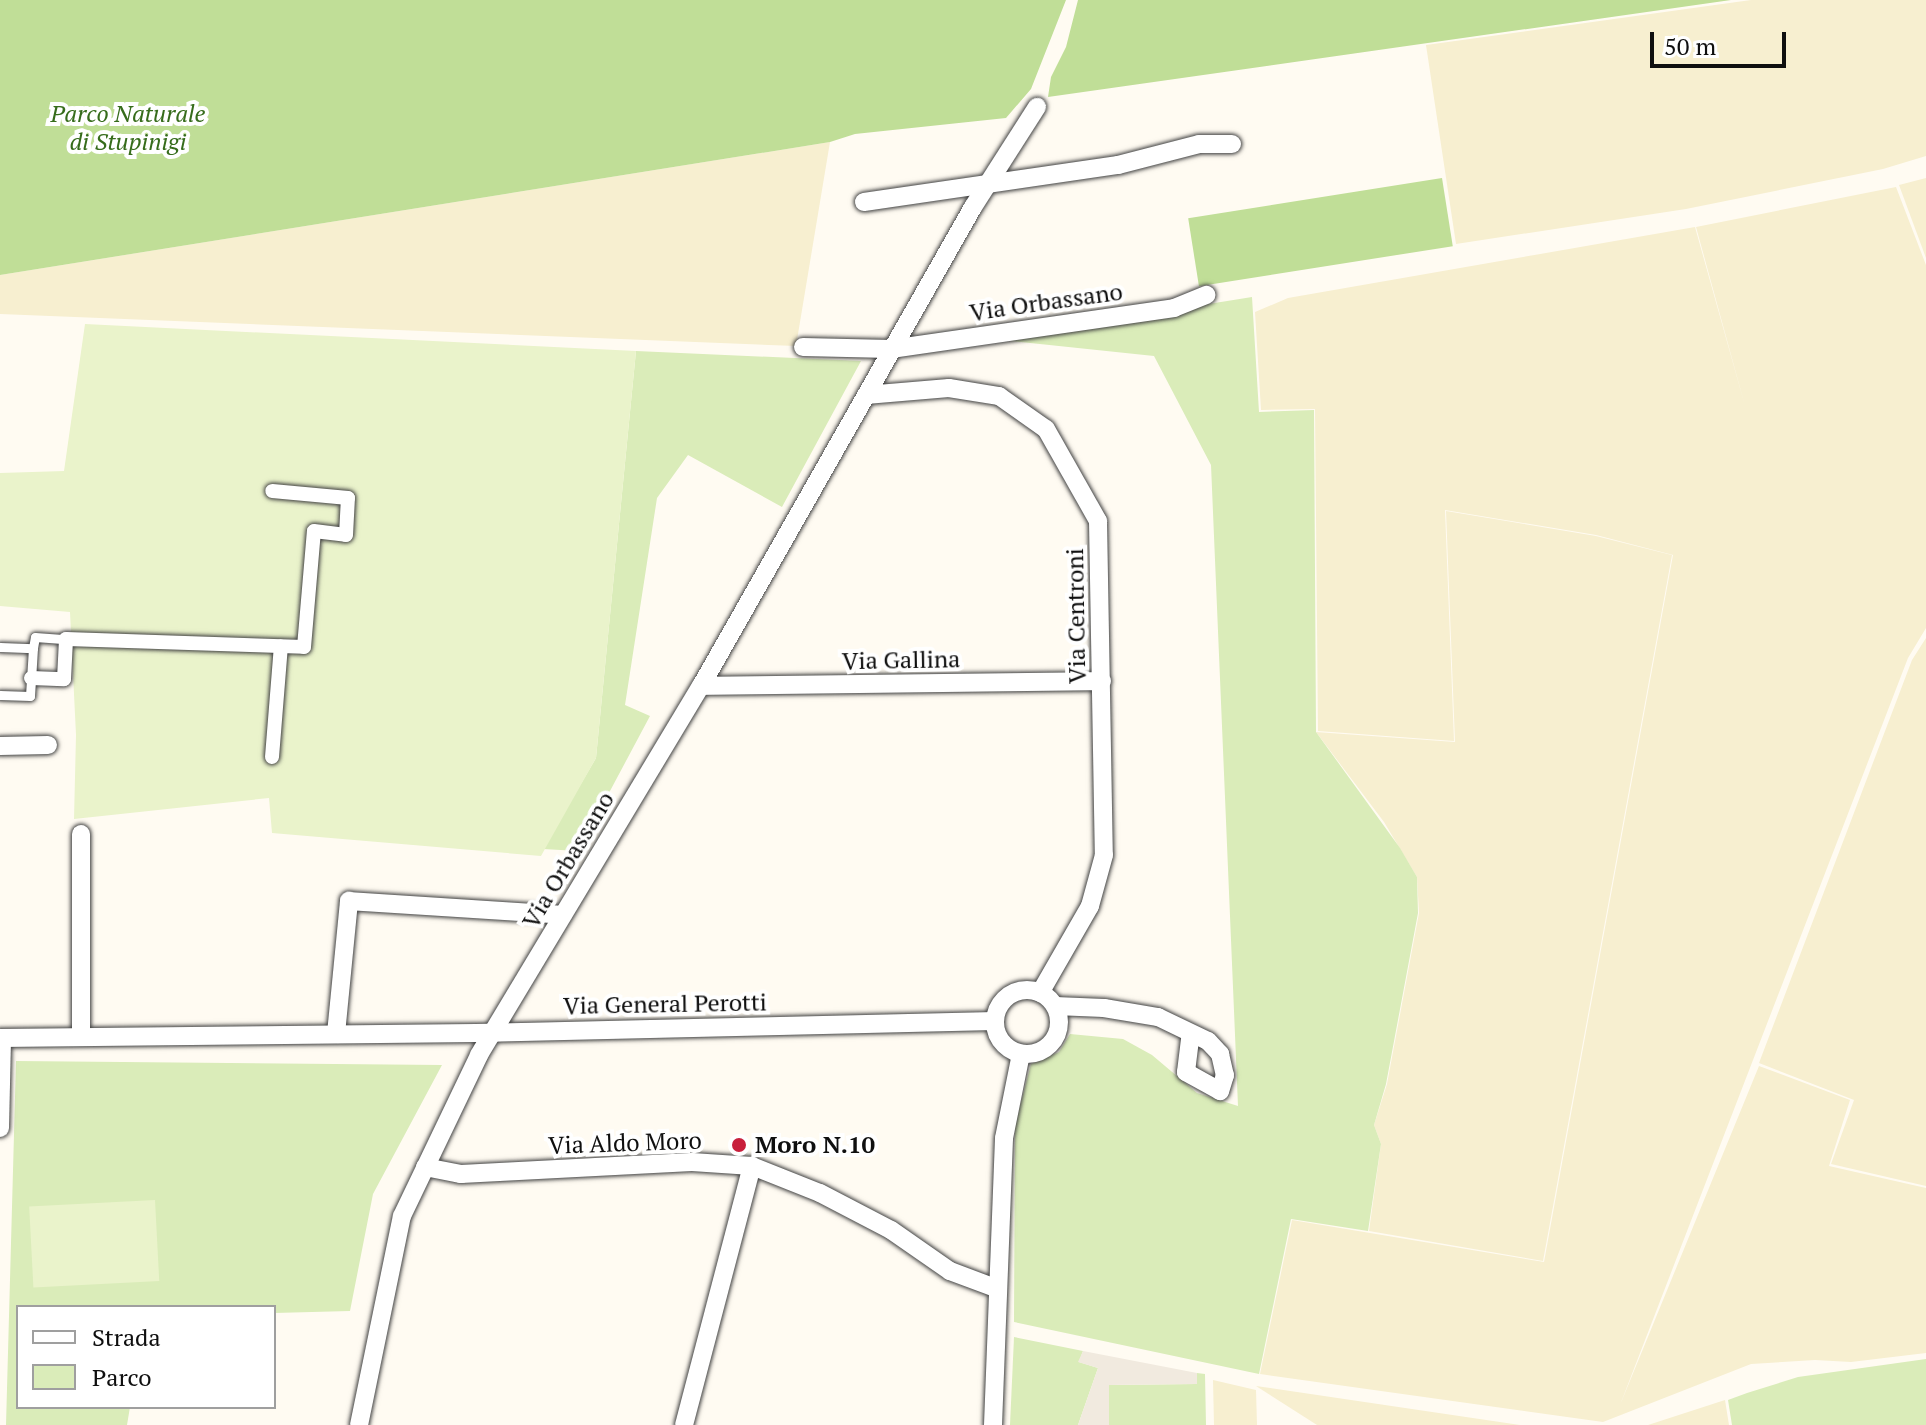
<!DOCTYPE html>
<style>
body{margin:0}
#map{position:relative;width:1926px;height:1425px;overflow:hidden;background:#fffbf2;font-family:"PT Serif",serif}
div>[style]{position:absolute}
.farmland>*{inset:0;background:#f7efd0}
.green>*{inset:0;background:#daecb9}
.forest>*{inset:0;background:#c0de97;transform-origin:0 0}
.pitch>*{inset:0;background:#eaf3cb;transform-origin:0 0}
.plaza>*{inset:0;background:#f1eadf}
.roads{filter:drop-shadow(0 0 2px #424242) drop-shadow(0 0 2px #424242)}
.service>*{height:9px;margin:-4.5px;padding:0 4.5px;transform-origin:4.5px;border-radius:4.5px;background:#fff}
.pedestrian>*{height:14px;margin:-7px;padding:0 7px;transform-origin:7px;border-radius:7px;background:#fff}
.minor>*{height:18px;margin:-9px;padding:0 9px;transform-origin:9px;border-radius:9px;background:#fff}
.minor>.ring{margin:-9px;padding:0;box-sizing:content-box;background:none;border:18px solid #fff;border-radius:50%}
.dots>*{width:22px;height:22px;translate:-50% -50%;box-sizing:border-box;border:4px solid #fff;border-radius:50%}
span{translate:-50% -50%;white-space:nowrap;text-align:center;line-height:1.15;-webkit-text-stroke:8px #fff;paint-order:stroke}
.park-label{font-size:24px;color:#366c1b;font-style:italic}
.street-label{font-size:24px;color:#0f0f0f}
.poi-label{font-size:24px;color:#0f0f0f;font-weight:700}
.left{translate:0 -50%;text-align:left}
.legend{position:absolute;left:16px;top:1305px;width:260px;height:104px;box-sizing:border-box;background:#fff;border:2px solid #9f9f9f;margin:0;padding:10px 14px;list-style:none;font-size:24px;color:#0f0f0f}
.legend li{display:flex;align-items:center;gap:16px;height:40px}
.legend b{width:40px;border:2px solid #9f9f9f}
.scale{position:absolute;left:1650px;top:32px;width:136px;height:36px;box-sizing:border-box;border:4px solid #0f0f0f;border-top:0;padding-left:10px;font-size:24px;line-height:28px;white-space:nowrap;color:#0f0f0f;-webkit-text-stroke:6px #fff;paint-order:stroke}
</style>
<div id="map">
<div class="farmland">
<i style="clip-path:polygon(1751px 0,1926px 0,1926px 156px,1883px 169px,1686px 209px,1456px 244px,1426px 45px)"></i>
<i style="clip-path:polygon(830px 142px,796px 346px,0 314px,0 275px)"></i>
<i style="clip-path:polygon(1926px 178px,1926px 258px,1899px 185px)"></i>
<i style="clip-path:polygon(1896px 187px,1926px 265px,1926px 628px,1908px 658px,1620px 1405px,1759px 1066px,1850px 1100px,1829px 1166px,1926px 1188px,1926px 1353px,1851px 1362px,1815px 1360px,1751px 1364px,1603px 1422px,1260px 1374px,1292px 1220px,1544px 1262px,1673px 555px,1596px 535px,1445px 510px,1454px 741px,1318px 731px,1315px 409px,1261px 410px,1255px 312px,1288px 298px,1695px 227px,1745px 406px,1696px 227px)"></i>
<i style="clip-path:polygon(1446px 511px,1596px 536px,1672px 555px,1543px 1261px,1369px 1231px,1381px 1144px,1374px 1125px,1387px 1084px,1419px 913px,1417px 877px,1384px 822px,1316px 732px,1455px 742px)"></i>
<i style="clip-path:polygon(1926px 638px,1926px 1186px,1831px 1164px,1854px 1100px,1759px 1063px,1912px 660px)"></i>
<i style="clip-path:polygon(1213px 1380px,1256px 1390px,1257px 1425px,1214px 1425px)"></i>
<i style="clip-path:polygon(1256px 1386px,1520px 1425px,1317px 1425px)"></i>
<i style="clip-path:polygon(1725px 1400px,1729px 1425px,1648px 1425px)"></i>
</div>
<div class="green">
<i style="clip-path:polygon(1252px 297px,1259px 412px,1314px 410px,1316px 732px,1400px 848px,1417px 877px,1418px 913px,1386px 1084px,1374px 1125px,1381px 1144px,1368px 1231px,1291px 1219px,1259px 1374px,1014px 1322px,1015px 1125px,1031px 1064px,1059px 1052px,1070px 1034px,1123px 1039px,1152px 1055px,1197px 1093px,1238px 1106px,1211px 465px,1154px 356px,992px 339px)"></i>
<i style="clip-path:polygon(636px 351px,861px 361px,782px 507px,688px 455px,657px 498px,625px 705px,650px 716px,578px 851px,543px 849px,596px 758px)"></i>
<i style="clip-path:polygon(16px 1061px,442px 1065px,373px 1194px,350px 1311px,274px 1313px,274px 1307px,18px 1307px,18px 1407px,130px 1407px,127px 1425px,6px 1425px)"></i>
<i style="clip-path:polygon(1014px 1337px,1083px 1351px,1079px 1362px,1098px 1368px,1078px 1425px,1010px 1425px)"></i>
<i style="clip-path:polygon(1926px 1359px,1926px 1425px,1732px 1425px,1728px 1400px,1747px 1393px,1798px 1377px)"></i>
<i style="clip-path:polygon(1197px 1373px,1205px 1374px,1206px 1425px,1109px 1425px,1109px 1385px,1196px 1384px)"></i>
</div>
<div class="forest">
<i style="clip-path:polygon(0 0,1066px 0,1031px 89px,1006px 118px,855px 134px,830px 142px,0 275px)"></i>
<i style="clip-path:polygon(1078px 0,1731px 0,1048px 97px,1051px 77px,1066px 47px)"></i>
<i style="left:1442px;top:178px;width:69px;height:257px;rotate:81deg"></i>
</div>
<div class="pitch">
<i style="clip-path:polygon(85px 324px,636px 351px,596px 758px,541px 856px,272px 833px,269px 798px,74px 819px,76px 735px,70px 612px,0 606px,0 473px,64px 471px)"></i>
<i style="left:155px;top:1200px;width:81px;height:126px;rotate:87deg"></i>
</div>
<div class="plaza">
<i style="clip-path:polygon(1083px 1351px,1197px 1373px,1197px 1384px,1109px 1385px,1109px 1425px,1078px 1425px,1098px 1368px,1078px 1362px)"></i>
</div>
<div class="roads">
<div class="service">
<i style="left:0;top:647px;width:33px;rotate:2deg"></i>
<i style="left:33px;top:648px;width:48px;rotate:93.6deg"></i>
<i style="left:30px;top:696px;width:30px;rotate:-178deg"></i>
<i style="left:33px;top:648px;width:11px;rotate:-80deg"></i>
<i style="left:35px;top:637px;width:31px;rotate:4deg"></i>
</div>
<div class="pedestrian">
<i style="left:31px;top:678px;width:33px;rotate:2deg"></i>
<i style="left:64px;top:679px;width:40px;rotate:-87.1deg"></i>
<i style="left:66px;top:639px;width:238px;rotate:1.9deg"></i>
<i style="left:304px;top:647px;width:116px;rotate:-85.1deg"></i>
<i style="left:314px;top:531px;width:32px;rotate:7deg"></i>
<i style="left:346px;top:535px;width:37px;rotate:-87deg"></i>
<i style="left:348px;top:498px;width:76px;rotate:-174.7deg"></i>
<i style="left:272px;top:757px;width:111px;rotate:-85.4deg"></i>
</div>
<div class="minor">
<i style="left:864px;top:202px;width:257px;rotate:-8.3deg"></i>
<i style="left:1118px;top:165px;width:84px;rotate:-14.5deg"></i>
<i style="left:1199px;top:144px;width:33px"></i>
<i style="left:803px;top:347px;width:88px;rotate:1.3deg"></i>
<i style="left:891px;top:349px;width:286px;rotate:-8.2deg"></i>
<i style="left:1174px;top:308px;width:35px;rotate:-22deg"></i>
<i style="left:866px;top:395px;width:83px;rotate:-4.8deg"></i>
<i style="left:949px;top:388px;width:51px;rotate:9.1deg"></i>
<i style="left:999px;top:396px;width:57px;rotate:35.1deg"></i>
<i style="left:1046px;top:429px;width:106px;rotate:60.5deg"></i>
<i style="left:1098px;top:521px;width:334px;rotate:89deg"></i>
<i style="left:1104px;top:855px;width:53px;rotate:105.4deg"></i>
<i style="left:1090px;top:906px;width:100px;rotate:119.9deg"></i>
<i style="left:701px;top:686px;width:401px;rotate:-0.7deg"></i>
<i style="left:0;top:746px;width:48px;rotate:-1.2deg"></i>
<i style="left:81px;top:834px;width:203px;rotate:90deg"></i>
<i class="ring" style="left:995px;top:990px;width:46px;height:46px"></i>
<i style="left:1055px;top:1006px;width:49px;rotate:2.3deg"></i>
<i style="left:1104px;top:1008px;width:55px;rotate:9.5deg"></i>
<i style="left:1158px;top:1017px;width:55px;rotate:25.6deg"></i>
<i style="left:1208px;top:1041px;width:18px;rotate:47deg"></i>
<i style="left:1220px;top:1054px;width:22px;rotate:77deg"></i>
<i style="left:1225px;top:1075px;width:17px;rotate:107deg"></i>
<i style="left:1220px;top:1091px;width:39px;rotate:-151deg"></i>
<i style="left:1186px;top:1072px;width:38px;rotate:-83deg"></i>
<i style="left:336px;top:1034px;width:134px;rotate:-84.4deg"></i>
<i style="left:349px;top:901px;width:214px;rotate:3.7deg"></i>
<i style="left:0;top:1038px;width:476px;rotate:-0.6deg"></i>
<i style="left:476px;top:1033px;width:519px;rotate:-1.32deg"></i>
<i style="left:0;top:1128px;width:90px;rotate:-88.7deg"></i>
<i style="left:425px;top:1167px;width:37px;rotate:11deg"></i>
<i style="left:461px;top:1174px;width:231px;rotate:-3deg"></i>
<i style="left:692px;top:1162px;width:60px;rotate:3.8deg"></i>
<i style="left:752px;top:1166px;width:73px;rotate:21.7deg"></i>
<i style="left:820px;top:1193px;width:80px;rotate:27.5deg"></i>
<i style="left:891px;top:1230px;width:72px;rotate:34.8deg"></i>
<i style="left:950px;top:1271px;width:51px;rotate:20.6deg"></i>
<i style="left:359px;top:1425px;width:213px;rotate:-78.4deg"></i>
<i style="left:402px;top:1216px;width:178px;rotate:-64.4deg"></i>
<i style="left:479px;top:1055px;width:431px;rotate:-59deg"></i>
<i style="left:701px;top:686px;width:551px;rotate:-60.41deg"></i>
<i style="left:973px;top:207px;width:119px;rotate:-57.4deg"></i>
<i style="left:684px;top:1425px;width:268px;rotate:-75.3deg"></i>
<i style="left:993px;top:1425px;width:287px;rotate:-87.8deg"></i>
<i style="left:1004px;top:1138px;width:86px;rotate:-78.6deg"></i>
</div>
</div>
<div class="dots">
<i style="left:739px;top:1145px;background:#c81f3c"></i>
</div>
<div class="park-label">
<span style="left:128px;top:128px">Parco Naturale<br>di Stupinigi</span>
</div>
<div class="street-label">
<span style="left:1046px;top:302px;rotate:-8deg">Via Orbassano</span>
<span style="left:1076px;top:616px;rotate:-91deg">Via Centroni</span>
<span style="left:901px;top:660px;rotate:-1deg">Via Gallina</span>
<span style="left:568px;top:860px;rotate:-59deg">Via Orbassano</span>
<span style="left:665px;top:1004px;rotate:-1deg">Via General Perotti</span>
<span style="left:625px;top:1143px;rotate:-2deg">Via Aldo Moro</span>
</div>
<div class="poi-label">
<span class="left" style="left:755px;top:1145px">Moro N.10</span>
</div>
<ul class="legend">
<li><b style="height:10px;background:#fff"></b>Strada</li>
<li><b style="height:22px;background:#daecb9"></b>Parco</li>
</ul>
<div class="scale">50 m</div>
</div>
